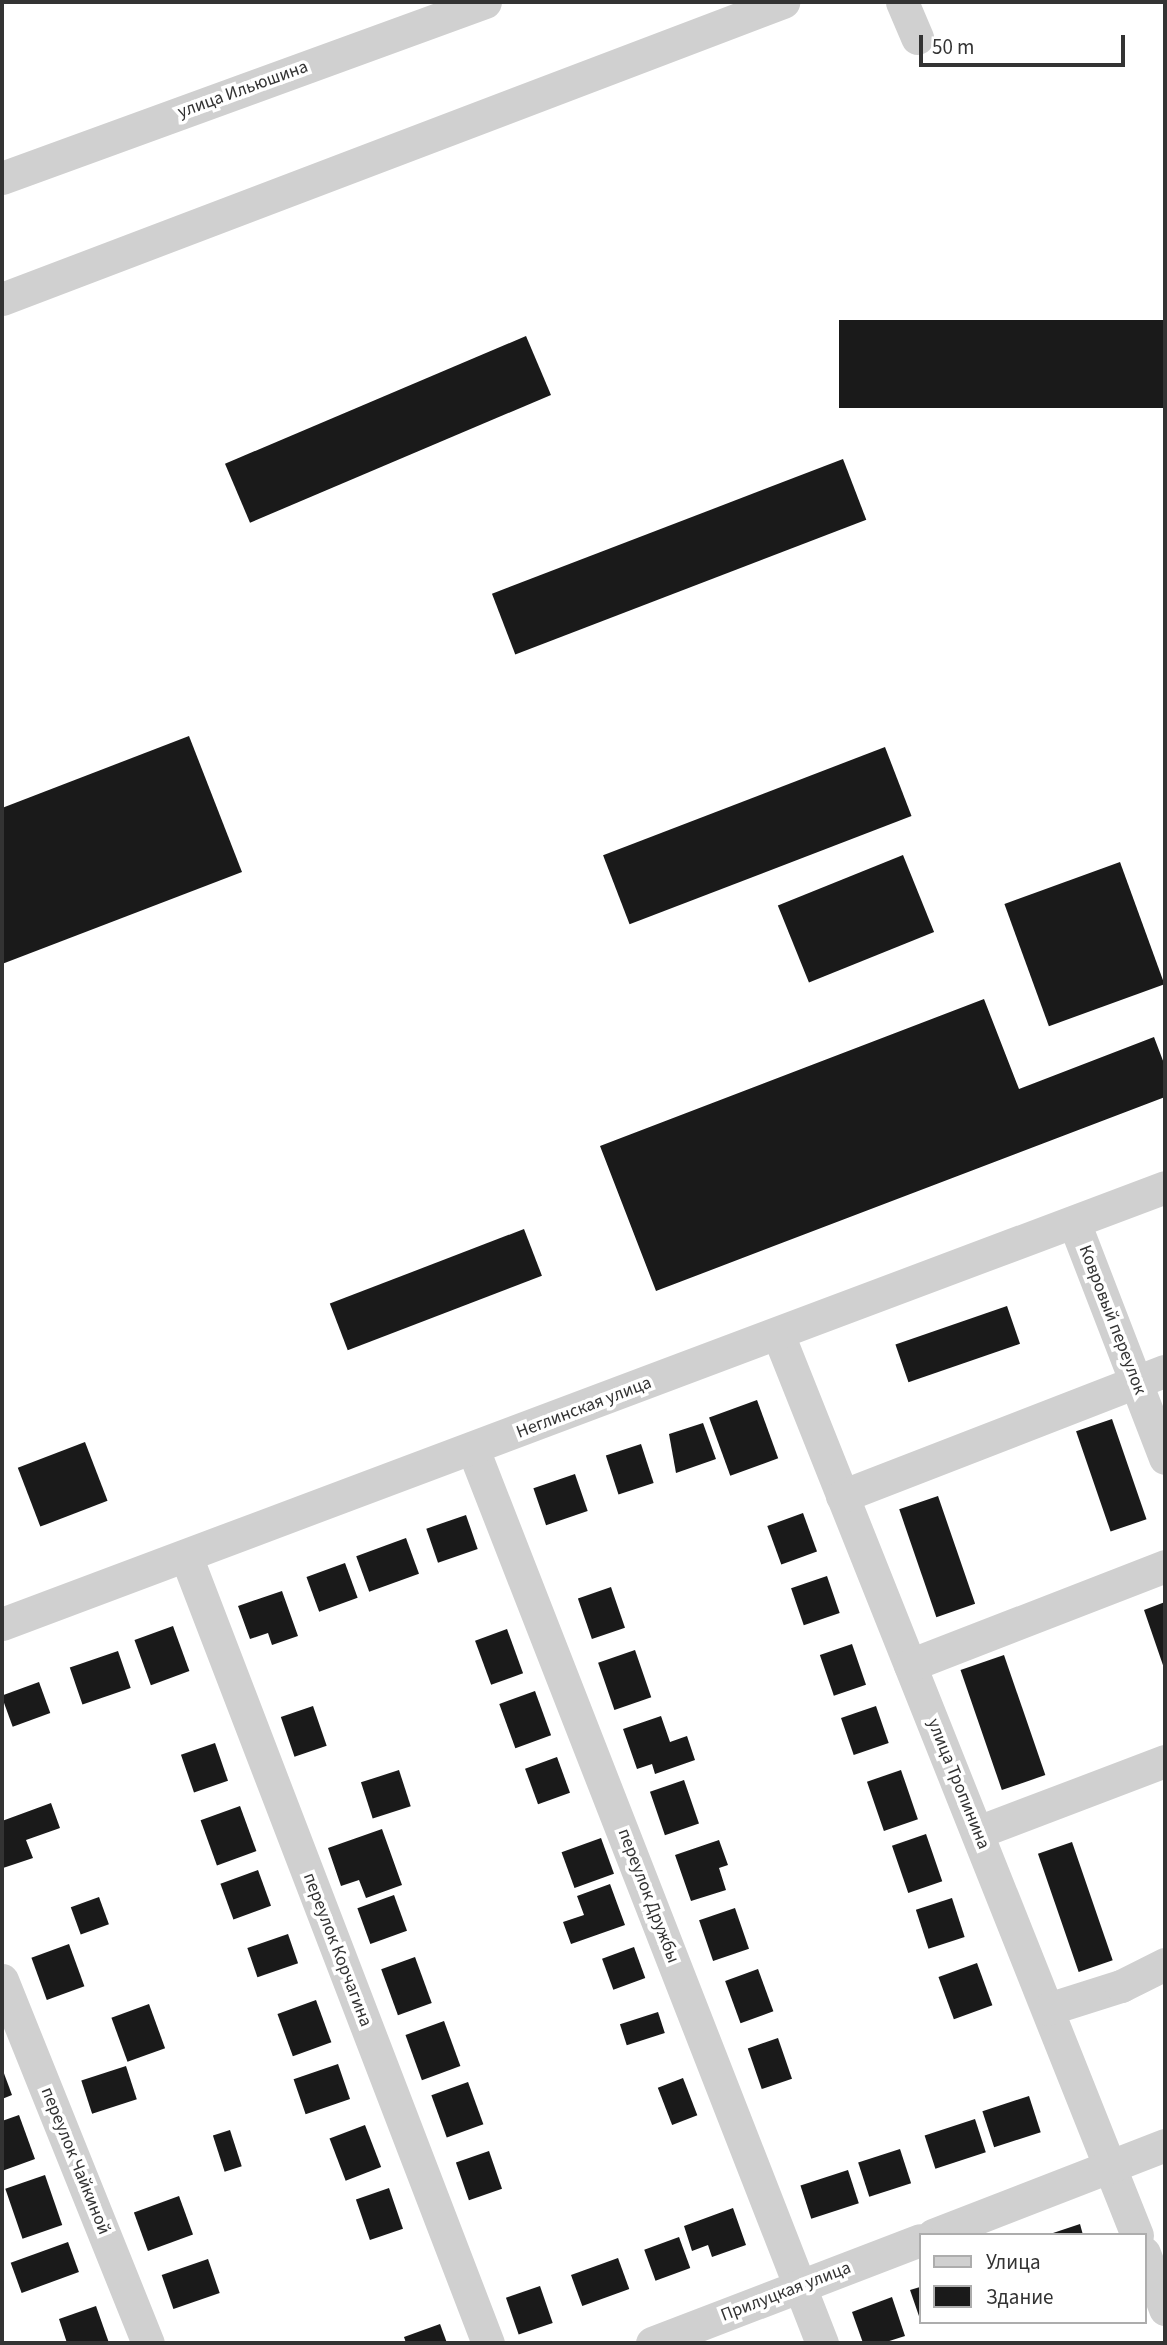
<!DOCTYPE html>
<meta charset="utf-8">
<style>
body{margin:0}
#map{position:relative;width:1167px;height:2345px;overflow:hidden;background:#fff;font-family:"Source Sans 3",sans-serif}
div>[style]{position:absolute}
.building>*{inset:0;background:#1a1a1a;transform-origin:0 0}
.minor>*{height:33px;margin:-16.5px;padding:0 16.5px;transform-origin:16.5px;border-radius:16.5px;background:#d0d0d0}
span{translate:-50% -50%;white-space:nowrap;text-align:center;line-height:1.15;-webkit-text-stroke:7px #fff;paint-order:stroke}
.street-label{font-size:18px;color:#333}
.frame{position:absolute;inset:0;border:4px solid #333;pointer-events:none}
.legend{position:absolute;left:919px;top:2233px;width:228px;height:91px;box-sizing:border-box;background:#fff;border:2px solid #adadad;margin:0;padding:9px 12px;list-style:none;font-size:21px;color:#333}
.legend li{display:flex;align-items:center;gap:14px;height:35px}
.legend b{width:35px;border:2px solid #adadad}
.scale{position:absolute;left:919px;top:35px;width:206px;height:32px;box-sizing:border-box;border:4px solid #333;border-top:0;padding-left:9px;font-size:21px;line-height:24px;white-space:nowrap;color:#333;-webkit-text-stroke:5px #fff;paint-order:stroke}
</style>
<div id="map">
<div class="building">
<i style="left:1165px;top:320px;width:88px;height:326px;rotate:90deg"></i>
<i style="left:526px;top:336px;width:64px;height:327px;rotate:67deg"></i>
<i style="left:843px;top:459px;width:65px;height:376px;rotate:69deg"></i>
<i style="clip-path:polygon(189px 736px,242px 872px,2px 964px,2px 808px)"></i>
<i style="left:885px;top:747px;width:74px;height:302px;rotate:69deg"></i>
<i style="left:903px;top:855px;width:83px;height:135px;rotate:68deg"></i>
<i style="left:1120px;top:862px;width:130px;height:123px;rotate:70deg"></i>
<i style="clip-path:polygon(984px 999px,1019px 1089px,1154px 1037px,1165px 1066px,1165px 1097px,656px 1291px,600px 1146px)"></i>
<i style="left:524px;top:1229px;width:50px;height:208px;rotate:69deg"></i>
<i style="left:1007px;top:1306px;width:40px;height:118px;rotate:71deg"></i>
<i style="left:757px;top:1400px;width:62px;height:51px;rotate:70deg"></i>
<i style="left:1112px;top:1419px;width:106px;height:38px;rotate:71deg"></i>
<i style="clip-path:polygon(703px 1423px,716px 1459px,676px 1473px,669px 1434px)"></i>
<i style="left:85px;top:1442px;width:63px;height:72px;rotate:69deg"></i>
<i style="left:641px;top:1444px;width:41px;height:37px;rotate:72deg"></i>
<i style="left:575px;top:1474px;width:39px;height:44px;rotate:71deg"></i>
<i style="left:938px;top:1496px;width:114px;height:41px;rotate:71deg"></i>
<i style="left:803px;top:1513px;width:41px;height:38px;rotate:70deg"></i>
<i style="left:466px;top:1515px;width:36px;height:42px;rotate:71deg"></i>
<i style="left:406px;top:1538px;width:38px;height:53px;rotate:70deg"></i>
<i style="left:345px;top:1563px;width:37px;height:41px;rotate:70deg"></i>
<i style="left:827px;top:1576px;width:39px;height:38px;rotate:71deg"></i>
<i style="left:611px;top:1587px;width:43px;height:35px;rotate:71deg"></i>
<i style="clip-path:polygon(282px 1591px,298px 1636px,272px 1645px,268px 1633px,250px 1639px,238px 1606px)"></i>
<i style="clip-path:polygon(1165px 1602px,1165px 1671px,1144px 1610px)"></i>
<i style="left:173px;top:1626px;width:48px;height:41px;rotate:70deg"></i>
<i style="left:507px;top:1629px;width:47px;height:34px;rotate:70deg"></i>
<i style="left:852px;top:1644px;width:43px;height:34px;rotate:71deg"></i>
<i style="left:635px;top:1650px;width:50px;height:39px;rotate:71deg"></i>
<i style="left:118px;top:1651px;width:39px;height:51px;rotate:71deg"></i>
<i style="left:1004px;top:1655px;width:127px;height:46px;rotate:71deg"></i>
<i style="left:39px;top:1682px;width:33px;height:40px;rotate:70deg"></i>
<i style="left:535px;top:1691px;width:47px;height:38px;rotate:70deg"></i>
<i style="left:313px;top:1706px;width:42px;height:34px;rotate:71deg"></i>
<i style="left:876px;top:1706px;width:39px;height:37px;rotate:71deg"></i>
<i style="clip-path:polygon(661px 1716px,670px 1742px,687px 1736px,695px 1760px,655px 1774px,652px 1764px,637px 1769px,623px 1729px)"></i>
<i style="left:215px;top:1743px;width:40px;height:36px;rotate:71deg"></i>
<i style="left:557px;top:1757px;width:38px;height:34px;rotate:70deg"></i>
<i style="left:399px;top:1770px;width:38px;height:40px;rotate:72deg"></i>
<i style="left:901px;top:1770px;width:52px;height:36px;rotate:71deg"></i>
<i style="left:684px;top:1780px;width:46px;height:36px;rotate:71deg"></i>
<i style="clip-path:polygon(51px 1803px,60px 1828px,26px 1840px,33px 1858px,3px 1868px,2px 1821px)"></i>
<i style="left:240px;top:1806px;width:48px;height:42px;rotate:70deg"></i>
<i style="clip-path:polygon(382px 1829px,402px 1885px,366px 1898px,359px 1880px,341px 1886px,328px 1848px)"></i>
<i style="left:926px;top:1834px;width:50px;height:36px;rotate:71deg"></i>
<i style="left:601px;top:1838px;width:38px;height:42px;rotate:70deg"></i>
<i style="clip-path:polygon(719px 1840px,728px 1865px,719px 1868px,726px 1890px,691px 1901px,675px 1855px)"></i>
<i style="left:1072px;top:1842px;width:125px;height:36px;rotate:71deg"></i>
<i style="left:258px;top:1870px;width:38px;height:40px;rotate:70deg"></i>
<i style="clip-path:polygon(610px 1884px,625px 1925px,571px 1944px,563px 1922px,584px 1915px,577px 1896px)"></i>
<i style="left:394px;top:1895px;width:38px;height:39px;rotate:70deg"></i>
<i style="left:99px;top:1897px;width:29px;height:30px;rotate:70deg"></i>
<i style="left:952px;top:1898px;width:41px;height:38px;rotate:72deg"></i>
<i style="left:735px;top:1908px;width:43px;height:38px;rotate:71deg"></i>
<i style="left:288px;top:1934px;width:31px;height:43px;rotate:71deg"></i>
<i style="left:69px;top:1944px;width:45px;height:40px;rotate:70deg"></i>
<i style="left:634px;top:1947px;width:33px;height:34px;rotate:70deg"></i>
<i style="left:415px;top:1957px;width:49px;height:36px;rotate:70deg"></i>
<i style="left:977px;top:1963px;width:45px;height:41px;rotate:70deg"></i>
<i style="left:758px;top:1969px;width:45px;height:35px;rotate:70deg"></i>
<i style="left:316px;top:2000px;width:45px;height:41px;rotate:70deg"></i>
<i style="left:149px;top:2004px;width:47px;height:40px;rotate:70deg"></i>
<i style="left:658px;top:2012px;width:22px;height:40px;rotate:72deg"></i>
<i style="left:444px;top:2021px;width:48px;height:41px;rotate:70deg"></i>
<i style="left:778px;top:2038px;width:43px;height:32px;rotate:71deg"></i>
<i style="left:338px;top:2064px;width:37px;height:47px;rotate:71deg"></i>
<i style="left:126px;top:2066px;width:35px;height:47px;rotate:72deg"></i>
<i style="clip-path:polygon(2px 2068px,12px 2095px,2px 2099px)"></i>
<i style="left:683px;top:2078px;width:40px;height:27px;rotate:69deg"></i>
<i style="left:468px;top:2082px;width:45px;height:39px;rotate:70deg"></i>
<i style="left:1029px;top:2096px;width:38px;height:49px;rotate:72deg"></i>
<i style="clip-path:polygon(19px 2115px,35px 2159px,2px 2171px,2px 2121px)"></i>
<i style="left:975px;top:2119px;width:35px;height:53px;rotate:72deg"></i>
<i style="left:365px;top:2125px;width:45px;height:38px;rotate:69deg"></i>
<i style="left:230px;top:2130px;width:38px;height:18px;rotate:72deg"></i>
<i style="left:900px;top:2149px;width:36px;height:44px;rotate:72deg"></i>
<i style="left:489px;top:2151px;width:40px;height:35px;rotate:71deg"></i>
<i style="left:848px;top:2170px;width:35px;height:50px;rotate:72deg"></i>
<i style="left:45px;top:2175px;width:53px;height:42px;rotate:71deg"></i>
<i style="left:389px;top:2188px;width:43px;height:35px;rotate:71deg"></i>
<i style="left:179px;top:2196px;width:41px;height:48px;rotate:70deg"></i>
<i style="clip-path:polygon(733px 2208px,746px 2245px,712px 2257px,708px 2245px,692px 2251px,684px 2226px)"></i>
<i style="clip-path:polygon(1080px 2224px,1083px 2235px,1050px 2235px,1050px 2234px)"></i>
<i style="left:679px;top:2237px;width:33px;height:37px;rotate:70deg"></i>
<i style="left:68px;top:2242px;width:32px;height:61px;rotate:70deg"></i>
<i style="left:618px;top:2258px;width:33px;height:50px;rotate:70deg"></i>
<i style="left:208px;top:2259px;width:36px;height:49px;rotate:71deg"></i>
<i style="left:540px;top:2286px;width:39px;height:36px;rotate:71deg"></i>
<i style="clip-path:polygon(920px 2287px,920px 2319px,910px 2290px)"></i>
<i style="clip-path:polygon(892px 2297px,905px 2336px,883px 2343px,863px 2343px,852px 2312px)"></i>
<i style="clip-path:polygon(96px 2306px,109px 2343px,67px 2343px,59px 2319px)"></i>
<i style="clip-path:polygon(440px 2324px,447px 2343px,406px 2343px,404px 2337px)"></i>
</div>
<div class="minor">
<i style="left:902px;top:2px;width:39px;rotate:67deg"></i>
<i style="left:2px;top:178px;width:514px;rotate:-20.02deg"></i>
<i style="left:2px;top:299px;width:836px;rotate:-20.82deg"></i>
<i style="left:1074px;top:1222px;width:253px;rotate:68.9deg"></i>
<i style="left:778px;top:1334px;width:970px;rotate:68.28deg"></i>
<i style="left:473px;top:1449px;width:960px;rotate:68.68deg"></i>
<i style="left:842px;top:1496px;width:346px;rotate:-21.2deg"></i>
<i style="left:186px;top:1556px;width:843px;rotate:69.01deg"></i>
<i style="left:2px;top:1624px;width:1242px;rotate:-20.59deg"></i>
<i style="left:910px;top:1665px;width:274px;rotate:-21.2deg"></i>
<i style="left:978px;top:1832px;width:200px;rotate:-20.8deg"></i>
<i style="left:2px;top:1980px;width:391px;rotate:68.1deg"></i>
<i style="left:1048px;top:2009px;width:77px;rotate:-17.5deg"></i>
<i style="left:1121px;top:1986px;width:49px;rotate:-26.6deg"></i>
<i style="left:933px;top:2235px;width:249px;rotate:-21.2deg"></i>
<i style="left:1144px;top:2253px;width:60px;rotate:69.4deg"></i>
<i style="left:652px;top:2343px;width:287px;rotate:-21deg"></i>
</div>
<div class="street-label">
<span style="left:243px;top:90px;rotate:-20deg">улица Ильюшина</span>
<span style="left:1112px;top:1320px;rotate:69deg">Ковровый переулок</span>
<span style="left:584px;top:1408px;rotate:-21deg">Неглинская улица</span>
<span style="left:958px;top:1784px;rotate:68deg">улица Тропинина</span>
<span style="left:648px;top:1896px;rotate:69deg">переулок Дружбы</span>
<span style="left:337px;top:1950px;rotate:69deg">переулок Корчагина</span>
<span style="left:75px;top:2161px;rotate:68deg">переулок Чайкиной</span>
<span style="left:786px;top:2292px;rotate:-21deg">Прилуцкая улица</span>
</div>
<div class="frame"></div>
<ul class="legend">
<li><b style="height:9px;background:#d0d0d0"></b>Улица</li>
<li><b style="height:19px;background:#1a1a1a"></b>Здание</li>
</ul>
<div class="scale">50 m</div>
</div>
